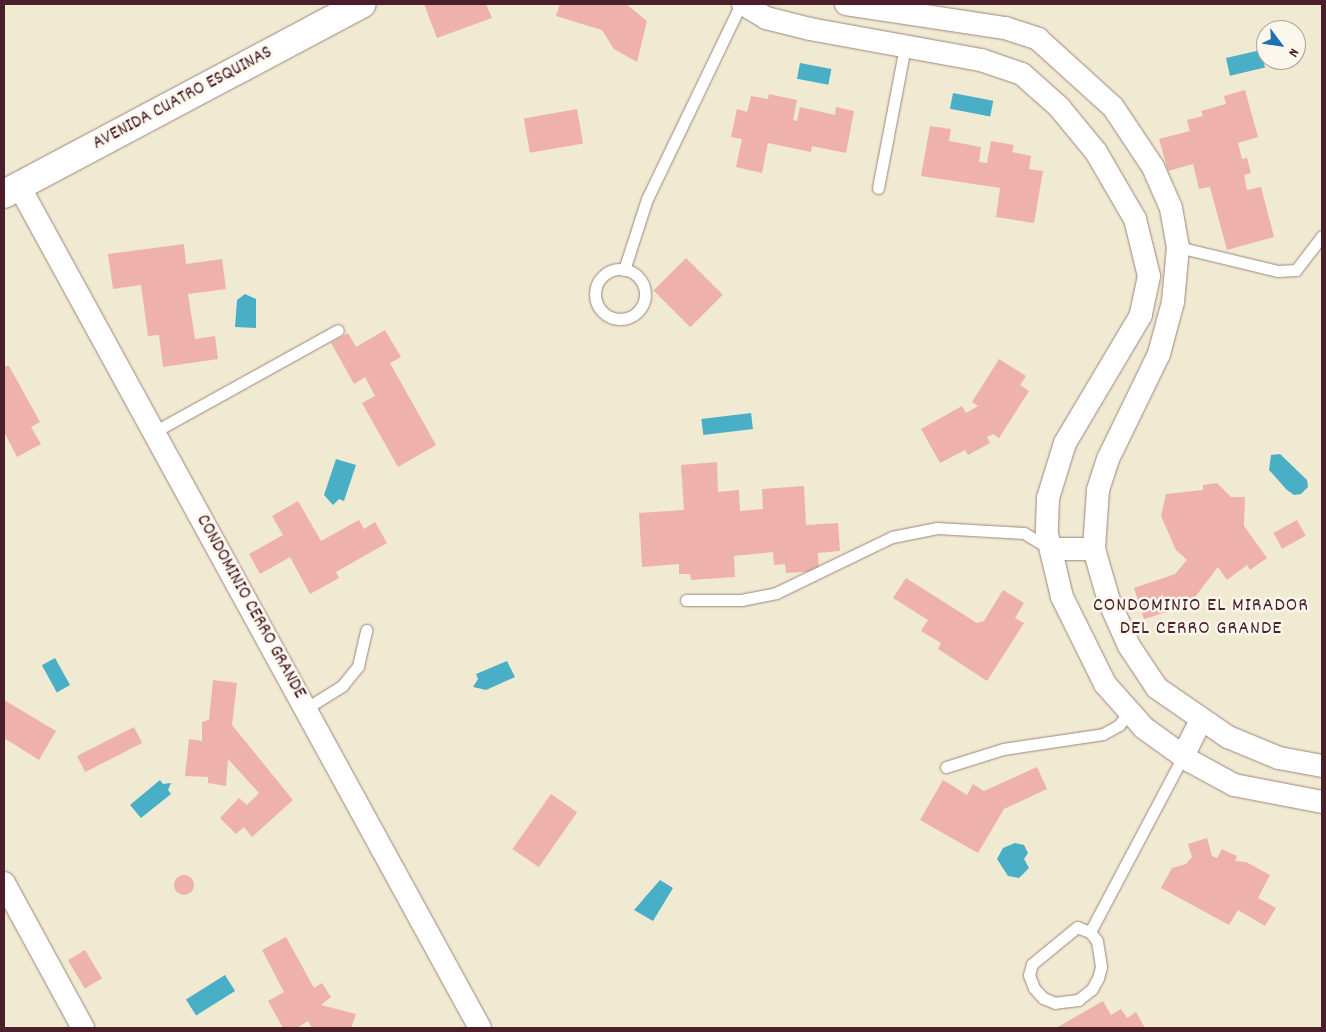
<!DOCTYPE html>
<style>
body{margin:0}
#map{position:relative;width:1326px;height:1032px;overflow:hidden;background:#f1ead2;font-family:Dekko,sans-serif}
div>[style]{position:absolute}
.water>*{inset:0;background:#48afc7;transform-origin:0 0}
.building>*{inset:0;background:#eeb1ac;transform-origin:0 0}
.round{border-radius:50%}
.roads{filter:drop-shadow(0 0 1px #9e847e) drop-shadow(0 0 1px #9e847e)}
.lane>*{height:11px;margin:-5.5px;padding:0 5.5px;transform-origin:5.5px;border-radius:5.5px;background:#fff}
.lane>.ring{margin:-5.5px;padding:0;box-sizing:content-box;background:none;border:11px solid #fff;border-radius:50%}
.street>*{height:22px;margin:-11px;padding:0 11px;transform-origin:11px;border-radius:11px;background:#fff}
.secondary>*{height:28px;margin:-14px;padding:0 14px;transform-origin:14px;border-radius:14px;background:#fff}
span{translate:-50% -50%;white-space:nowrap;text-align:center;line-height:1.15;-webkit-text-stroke:5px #fbf7ec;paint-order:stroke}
.street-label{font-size:19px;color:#4a1f2b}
.neighbourhood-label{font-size:20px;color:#4a1f2b;letter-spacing:1px}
.frame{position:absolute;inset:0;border:5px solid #4a1f2b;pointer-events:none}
.north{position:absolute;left:1256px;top:20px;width:50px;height:50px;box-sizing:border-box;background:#fbf7ec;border:1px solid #b4a19f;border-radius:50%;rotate:121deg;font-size:14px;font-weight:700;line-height:20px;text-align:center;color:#4a1f2b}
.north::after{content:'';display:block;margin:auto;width:18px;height:22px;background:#1f6fb2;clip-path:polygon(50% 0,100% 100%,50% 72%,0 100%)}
</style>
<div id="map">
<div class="water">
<i style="left:1261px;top:50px;width:18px;height:36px;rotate:77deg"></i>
<i style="left:800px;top:63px;width:32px;height:16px;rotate:11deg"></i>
<i style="left:953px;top:93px;width:41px;height:16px;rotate:11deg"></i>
<i style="clip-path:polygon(245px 294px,256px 299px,256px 328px,235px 327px,237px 300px)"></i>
<i style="left:751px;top:413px;width:16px;height:50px;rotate:83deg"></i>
<i style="clip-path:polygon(1280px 454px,1307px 480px,1308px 487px,1301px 494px,1294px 495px,1287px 490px,1269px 470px,1271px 455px)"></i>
<i style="clip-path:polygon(336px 459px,356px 465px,344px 501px,339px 499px,333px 505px,324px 495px)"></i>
<i style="left:55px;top:658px;width:31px;height:15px;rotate:61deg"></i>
<i style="clip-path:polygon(507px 661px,515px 677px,486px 690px,473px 687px,478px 679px,476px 674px)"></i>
<i style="clip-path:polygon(160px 780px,163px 784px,171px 783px,168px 790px,171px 794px,141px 818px,130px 805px)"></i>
<i style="clip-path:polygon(1015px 843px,1024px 845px,1028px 853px,1024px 859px,1029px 868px,1019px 878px,1008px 876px,997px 859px,1003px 848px)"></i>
<i style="clip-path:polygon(660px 880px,673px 888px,653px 921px,634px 910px)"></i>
<i style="left:225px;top:975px;width:19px;height:46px;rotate:58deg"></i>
</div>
<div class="building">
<i style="clip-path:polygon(424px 4px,486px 4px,492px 18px,437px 38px)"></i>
<i style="clip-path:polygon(560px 4px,626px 4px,647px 21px,637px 62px,614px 49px,602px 30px,556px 16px)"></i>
<i style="clip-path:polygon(1245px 90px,1258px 137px,1238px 143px,1242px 159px,1247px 158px,1251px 173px,1244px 175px,1247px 190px,1261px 187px,1274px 237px,1227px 250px,1210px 187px,1199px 189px,1193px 164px,1168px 171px,1159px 139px,1190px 131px,1187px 120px,1203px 116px,1201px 111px,1226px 104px,1224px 96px)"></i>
<i style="clip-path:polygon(769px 94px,797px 100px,793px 120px,797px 121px,800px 107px,835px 115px,836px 107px,854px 111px,846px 153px,812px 146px,811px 152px,768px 143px,762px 173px,736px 167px,742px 139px,731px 137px,737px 109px,747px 112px,751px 96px,768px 99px)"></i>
<i style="left:577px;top:109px;width:35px;height:54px;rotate:80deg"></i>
<i style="clip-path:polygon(930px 126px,951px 129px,949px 141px,981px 147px,979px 162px,987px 163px,991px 141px,1014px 145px,1012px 152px,1031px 156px,1029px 169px,1043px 171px,1034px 223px,996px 217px,1000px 188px,921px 176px)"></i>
<i style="clip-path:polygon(184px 244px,186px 264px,222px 259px,226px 289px,188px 294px,195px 339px,215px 336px,218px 359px,163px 367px,159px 335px,148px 336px,141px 285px,113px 289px,108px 254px)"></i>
<i style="left:686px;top:258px;width:52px;height:46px;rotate:45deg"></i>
<i style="clip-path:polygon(385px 330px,401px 357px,390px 363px,436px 445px,398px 467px,362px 403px,375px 396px,365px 377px,354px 384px,331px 343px,348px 333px,356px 347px)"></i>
<i style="clip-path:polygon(999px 359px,1026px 376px,1020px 385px,1029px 391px,999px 438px,993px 434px,987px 437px,990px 443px,968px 455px,965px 450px,940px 463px,921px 429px,962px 406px,966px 413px,978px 406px,972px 402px)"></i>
<i style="clip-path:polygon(4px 366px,9px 366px,40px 422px,31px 427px,41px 444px,17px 457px,4px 432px)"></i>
<i style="clip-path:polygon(717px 462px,718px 492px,739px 490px,740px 511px,763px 509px,762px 489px,804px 486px,806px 525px,838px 523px,840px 551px,818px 553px,819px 571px,786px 573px,785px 564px,774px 565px,773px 552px,734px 556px,735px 577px,691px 580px,690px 574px,679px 574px,679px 564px,642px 567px,639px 513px,684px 510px,681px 465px)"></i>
<i style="clip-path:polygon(1217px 483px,1231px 497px,1245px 497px,1244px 526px,1267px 558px,1250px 570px,1247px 565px,1227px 580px,1218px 567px,1189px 605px,1144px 619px,1134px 588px,1175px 574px,1187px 560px,1176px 550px,1161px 516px,1166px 494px,1203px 490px,1203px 485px)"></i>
<i style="clip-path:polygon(298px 501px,321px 541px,359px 520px,364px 529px,375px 522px,387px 543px,336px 572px,339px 578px,310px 594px,290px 557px,260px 574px,249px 554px,283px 535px,272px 516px)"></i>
<i style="left:1297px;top:520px;width:18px;height:27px;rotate:61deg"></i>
<i style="clip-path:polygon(906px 578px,977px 623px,984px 621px,1003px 590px,1024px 603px,1015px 618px,1024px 623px,987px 681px,938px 649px,941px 643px,921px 631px,928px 620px,893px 598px)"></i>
<i style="clip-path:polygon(213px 680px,237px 683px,232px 725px,293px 800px,252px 837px,244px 827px,236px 834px,220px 818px,239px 798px,247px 805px,259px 793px,228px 759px,226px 786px,208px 783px,208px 777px,185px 776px,189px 739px,202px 741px,202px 722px,209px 720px)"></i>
<i style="clip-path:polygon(4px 700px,56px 731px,39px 760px,4px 738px)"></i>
<i style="left:134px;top:727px;width:18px;height:64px;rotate:63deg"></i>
<i style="clip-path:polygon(1037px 767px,1047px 789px,1004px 809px,978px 853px,920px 820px,943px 780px,967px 795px,973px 784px,984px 791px)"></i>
<i style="left:551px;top:794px;width:32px;height:67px;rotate:35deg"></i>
<i style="clip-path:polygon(1207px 838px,1212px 856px,1217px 858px,1222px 849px,1237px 856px,1235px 861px,1246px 862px,1270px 875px,1258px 898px,1276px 908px,1265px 926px,1238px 910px,1229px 925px,1161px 888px,1172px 868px,1186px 864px,1192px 857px,1188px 844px)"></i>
<i class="round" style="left:174px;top:875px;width:20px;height:20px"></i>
<i style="clip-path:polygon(286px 937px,314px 988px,322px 983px,331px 997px,321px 1005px,356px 1014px,351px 1028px,312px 1028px,308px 1021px,297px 1028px,283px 1028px,268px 1001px,284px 992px,262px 950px)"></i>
<i style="left:85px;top:950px;width:33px;height:20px;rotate:59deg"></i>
<i style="clip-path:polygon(1103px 1001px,1111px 1015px,1121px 1009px,1127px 1018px,1136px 1012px,1145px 1028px,1056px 1028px)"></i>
</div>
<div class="roads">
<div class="lane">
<i style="left:878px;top:188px;width:145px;rotate:-79.2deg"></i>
<i style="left:1178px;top:247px;width:103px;rotate:13.5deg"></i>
<i style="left:1278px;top:271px;width:18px;rotate:-3deg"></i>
<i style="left:1296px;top:270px;width:43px;rotate:-52.6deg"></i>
<i class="ring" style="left:595px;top:269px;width:39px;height:39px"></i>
<i style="left:624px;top:270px;width:75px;rotate:-72.1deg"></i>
<i style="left:647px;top:199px;width:216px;rotate:-64.3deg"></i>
<i style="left:154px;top:432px;width:210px;rotate:-29deg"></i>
<i style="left:686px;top:600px;width:55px"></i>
<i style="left:741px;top:600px;width:36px;rotate:-11deg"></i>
<i style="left:776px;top:593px;width:129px;rotate:-25.8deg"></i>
<i style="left:892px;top:537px;width:46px;rotate:-11.3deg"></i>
<i style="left:937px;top:528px;width:87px;rotate:3.3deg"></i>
<i style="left:1024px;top:533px;width:29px;rotate:31deg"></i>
<i style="left:305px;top:709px;width:44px;rotate:-31.9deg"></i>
<i style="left:342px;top:686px;width:26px;rotate:-51deg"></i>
<i style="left:358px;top:666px;width:37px;rotate:-77deg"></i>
<i style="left:946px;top:767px;width:60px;rotate:-17.5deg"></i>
<i style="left:1003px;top:749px;width:101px;rotate:-8.5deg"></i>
<i style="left:1103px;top:734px;width:18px;rotate:-29deg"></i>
<i style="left:1119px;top:725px;width:16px;rotate:-52deg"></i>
<i style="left:1077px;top:927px;width:14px;rotate:21deg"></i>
<i style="left:1090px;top:932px;width:11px;rotate:52deg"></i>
<i style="left:1097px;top:941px;width:26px;rotate:81deg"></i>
<i style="left:1101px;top:967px;width:11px;rotate:105deg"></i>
<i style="left:1098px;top:978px;width:13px;rotate:119deg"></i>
<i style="left:1092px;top:989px;width:18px;rotate:142deg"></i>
<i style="left:1078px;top:1000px;width:23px;rotate:173deg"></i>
<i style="left:1055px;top:1003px;width:13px;rotate:-157deg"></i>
<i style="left:1043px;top:998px;width:13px;rotate:-132deg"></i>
<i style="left:1034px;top:988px;width:14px;rotate:-111deg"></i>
<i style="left:1029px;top:975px;width:11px;rotate:-75deg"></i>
<i style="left:1032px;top:964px;width:58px;rotate:-39.4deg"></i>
<i style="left:1090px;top:932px;width:199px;rotate:-62.1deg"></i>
</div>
<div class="street">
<i style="left:743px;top:4px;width:27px;rotate:31deg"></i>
<i style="left:766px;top:18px;width:45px;rotate:14deg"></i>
<i style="left:810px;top:29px;width:174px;rotate:10.3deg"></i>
<i style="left:981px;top:60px;width:43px;rotate:18.9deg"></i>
<i style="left:1022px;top:74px;width:50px;rotate:41.7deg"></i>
<i style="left:1059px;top:107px;width:58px;rotate:50.6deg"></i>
<i style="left:1096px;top:152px;width:78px;rotate:59.8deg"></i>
<i style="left:1135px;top:219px;width:59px;rotate:76.2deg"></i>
<i style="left:1149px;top:276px;width:40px;rotate:102deg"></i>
<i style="left:1141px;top:315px;width:149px;rotate:120.7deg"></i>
<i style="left:1065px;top:443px;width:58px;rotate:107.2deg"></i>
<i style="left:1048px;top:498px;width:36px;rotate:92deg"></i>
<i style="left:1047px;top:534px;width:65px;rotate:76.6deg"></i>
<i style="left:1062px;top:597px;width:97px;rotate:63.7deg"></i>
<i style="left:1105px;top:684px;width:59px;rotate:48.4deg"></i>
<i style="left:1144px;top:728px;width:57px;rotate:35.7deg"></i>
<i style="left:1190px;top:761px;width:50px;rotate:28.6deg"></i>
<i style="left:1234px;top:785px;width:90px;rotate:10.9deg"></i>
<i style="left:846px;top:4px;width:161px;rotate:8.6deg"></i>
<i style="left:1005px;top:28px;width:35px;rotate:18deg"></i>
<i style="left:1038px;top:39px;width:101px;rotate:42.2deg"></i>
<i style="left:1113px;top:107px;width:72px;rotate:56.3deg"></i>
<i style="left:1153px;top:167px;width:45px;rotate:66.3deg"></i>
<i style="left:1171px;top:208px;width:40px;rotate:80deg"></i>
<i style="left:1178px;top:247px;width:55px;rotate:95.2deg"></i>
<i style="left:1173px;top:302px;width:54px;rotate:105.1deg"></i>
<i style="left:1159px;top:354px;width:117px;rotate:115.9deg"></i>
<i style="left:1108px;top:459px;width:33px;rotate:108deg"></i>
<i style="left:1098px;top:490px;width:59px;rotate:93.9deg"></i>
<i style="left:1094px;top:549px;width:54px;rotate:73.9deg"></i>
<i style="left:1109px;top:601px;width:49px;rotate:66deg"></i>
<i style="left:1129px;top:646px;width:50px;rotate:56.3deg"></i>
<i style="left:1157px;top:688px;width:86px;rotate:34.6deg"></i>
<i style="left:1228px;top:737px;width:55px;rotate:22.4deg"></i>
<i style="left:1279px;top:758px;width:44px;rotate:10.5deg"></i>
<i style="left:19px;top:186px;width:960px;rotate:61.3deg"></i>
<i style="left:1051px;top:549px;width:43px"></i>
<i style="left:1183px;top:756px;width:40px;rotate:-63.4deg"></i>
<i style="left:4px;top:883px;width:165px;rotate:61.4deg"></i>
</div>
<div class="secondary">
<i style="left:4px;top:194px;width:405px;rotate:-28deg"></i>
</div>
</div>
<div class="street-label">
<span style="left:183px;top:99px;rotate:-28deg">AVENIDA CUATRO ESQUINAS</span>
<span style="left:250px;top:607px;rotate:61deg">CONDOMINIO CERRO GRANDE</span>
</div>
<div class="neighbourhood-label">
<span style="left:1201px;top:618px">CONDOMINIO EL MIRADOR<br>DEL CERRO GRANDE</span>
</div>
<div class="frame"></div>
<div class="north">N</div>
</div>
